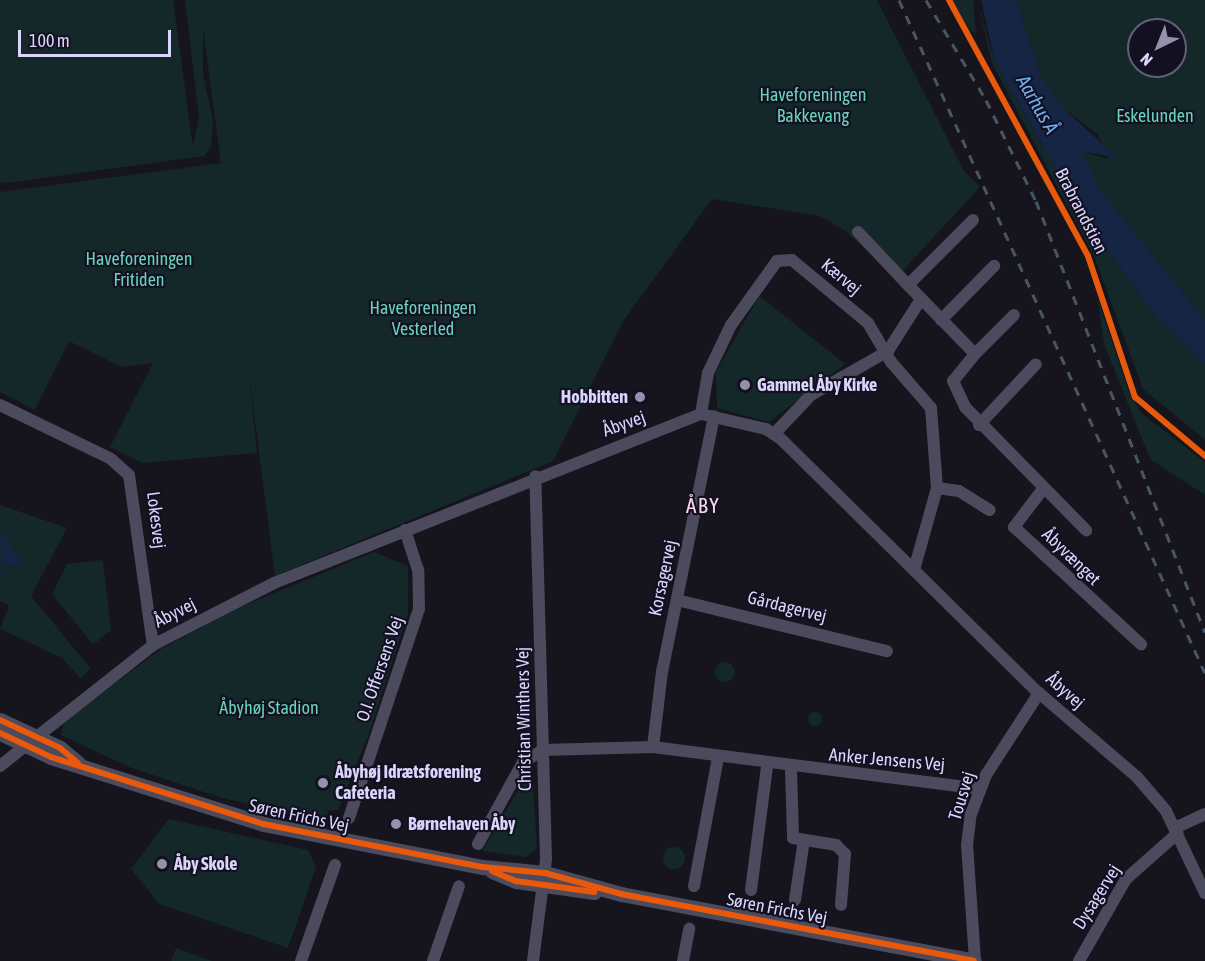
<!DOCTYPE html>
<meta charset="utf-8">
<style>
body{margin:0}
#map{position:relative;width:1205px;height:961px;overflow:hidden;background:#16141d;font-family:"Asap Condensed",sans-serif}
div>[style]{position:absolute}
.green>*{inset:0;background:#142829}
.round{border-radius:50%}
.water>*{inset:0;background:#152543}
.minor>*{height:12px;margin:-6px;padding:0 6px;transform-origin:6px;border-radius:6px;background:#4c4a5d}
.tertiary>*{height:15px;margin:-7.5px;padding:0 7.5px;transform-origin:7.5px;border-radius:7.5px;background:#4c4a5d}
.rail>*{height:3px;margin-top:-1.5px;transform-origin:0;background:repeating-linear-gradient(90deg,#465664 0 9px,transparent 0 17px)}
.cycleway>*{height:6px;margin:-3px;padding:0 3px;transform-origin:3px;border-radius:3px;background:#e8590c}
.dots>*{width:16px;height:16px;translate:-50% -50%;box-sizing:border-box;border:3px solid #131021;border-radius:50%}
span{translate:-50% -50%;white-space:nowrap;text-align:center;line-height:1.15;-webkit-text-stroke:4.5px #131021;paint-order:stroke}
.park-label{font-size:18px;color:#68d3bc}
.street-label{font-size:18px;color:#dad5fb}
.poi-label{font-size:18px;color:#dad5fb;font-weight:700}
.left{translate:0 -50%;text-align:left}
.right{translate:-100% -50%;text-align:right}
.water-label{font-size:20px;color:#6db0f0;font-style:italic}
.quarter-label{font-size:21px;color:#fbd6ed;letter-spacing:1.5px}
.north{position:absolute;left:1127px;top:18px;width:60px;height:60px;box-sizing:border-box;background:#131021;border:2px solid #635f78;border-radius:50%;rotate:223deg;font-size:16px;font-weight:700;line-height:24px;text-align:center;color:#dad5fb}
.north::after{content:'';display:block;margin:auto;width:21px;height:27px;background:#9591ad;clip-path:polygon(50% 0,100% 100%,50% 72%,0 100%)}
.scale{position:absolute;left:18px;top:30px;width:153px;height:27px;box-sizing:border-box;border:3px solid #dad5fb;border-top:0;padding-left:8px;font-size:18px;line-height:21px;white-space:nowrap;color:#dad5fb;-webkit-text-stroke:4px #131021;paint-order:stroke}
</style>
<div id="map">
<div class="green">
<i style="clip-path:polygon(0 0,173px 0,193px 147px,199px 118px,185px 0,877px 0,964px 171px,980px 187px,896px 278px,847px 232px,820px 216px,712px 199px,624px 320px,553px 461px,275px 576px,249px 374px,257px 453px,142px 463px,110px 447px,153px 363px,122px 367px,69px 341px,35px 410px,0 392px,0 192px,221px 163px,203px 28px,203px 74px,213px 120px,211px 147px,204px 156px,7px 183px,0 182px)"></i>
<i style="clip-path:polygon(952px 0,973px 0,976px 34px,970px 31px)"></i>
<i style="clip-path:polygon(977px 0,995px 62px,1077px 206px,1160px 322px,1205px 365px,1205px 440px,1143px 389px,1094px 256px,992px 63px)"></i>
<i style="clip-path:polygon(evenodd,1016px 0,1205px 0,1205px 320px,1100px 190px,1082px 151px,1108px 159px,1098px 135px,1063px 108px,1041px 76px,1016px 0,1139px 30px,1175px 30px,1175px 66px,1139px 66px,1139px 30px)"></i>
<i style="clip-path:polygon(759px 296px,845px 364px,769px 422px,717px 408px,716px 372px)"></i>
<i style="clip-path:polygon(1097px 297px,1129px 392px,1141px 413px,1205px 462px,1205px 495px,1150px 459px,1104px 344px)"></i>
<i style="clip-path:polygon(0 505px,67px 528px,31px 596px,91px 669px,80px 678px,62px 658px,0 629px,9px 606px,0 601px)"></i>
<i style="clip-path:polygon(374px 552px,408px 566px,408px 613px,369px 734px,338px 810px,328px 811px,325px 821px,222px 798px,129px 767px,61px 735px,64px 722px,161px 649px,238px 608px)"></i>
<i style="clip-path:polygon(103px 560px,111px 630px,93px 645px,52px 594px,67px 564px)"></i>
<i class="round" style="left:715px;top:662px;width:20px;height:20px"></i>
<i class="round" style="left:808px;top:712px;width:14px;height:14px"></i>
<i style="clip-path:polygon(532px 767px,537px 849px,526px 857px,482px 851px)"></i>
<i style="clip-path:polygon(169px 819px,308px 850px,316px 867px,288px 948px,159px 904px,131px 869px)"></i>
<i class="round" style="left:663px;top:847px;width:22px;height:22px"></i>
<i style="clip-path:polygon(176px 948px,212px 961px,171px 961px)"></i>
</div>
<div class="water">
<i style="clip-path:polygon(981px 0,1016px 0,1041px 76px,1063px 108px,1118px 158px,1082px 151px,1100px 190px,1205px 320px,1205px 365px,1160px 322px,1077px 206px,995px 62px)"></i>
<i style="clip-path:polygon(0 531px,19px 557px,18px 568px,7px 563px,2px 568px,7px 574px,2px 575px)"></i>
</div>
<div class="minor">
<i style="left:973px;top:220px;width:92px;rotate:135deg"></i>
<i style="left:908px;top:285px;width:96px;rotate:45.8deg"></i>
<i style="left:975px;top:354px;width:35px;rotate:129deg"></i>
<i style="left:953px;top:381px;width:29px;rotate:65deg"></i>
<i style="left:965px;top:407px;width:173px;rotate:45.5deg"></i>
<i style="left:858px;top:232px;width:73px;rotate:46.7deg"></i>
<i style="left:941px;top:320px;width:76px;rotate:-45.5deg"></i>
<i style="left:975px;top:354px;width:55px;rotate:-45deg"></i>
<i style="left:0;top:405px;width:123px;rotate:25.9deg"></i>
<i style="left:111px;top:459px;width:24px;rotate:42deg"></i>
<i style="left:129px;top:475px;width:172px;rotate:82deg"></i>
<i style="left:701px;top:414px;width:42px;rotate:-80.3deg"></i>
<i style="left:708px;top:373px;width:53px;rotate:-64.4deg"></i>
<i style="left:731px;top:325px;width:79px;rotate:-54.3deg"></i>
<i style="left:777px;top:261px;width:15px;rotate:-4deg"></i>
<i style="left:792px;top:260px;width:99px;rotate:39.7deg"></i>
<i style="left:868px;top:323px;width:45px;rotate:59.5deg"></i>
<i style="left:891px;top:362px;width:61px;rotate:49deg"></i>
<i style="left:931px;top:408px;width:80px;rotate:85.7deg"></i>
<i style="left:937px;top:488px;width:85px;rotate:105.7deg"></i>
<i style="left:979px;top:425px;width:83px;rotate:-46.9deg"></i>
<i style="left:774px;top:434px;width:54px;rotate:-46.5deg"></i>
<i style="left:811px;top:395px;width:89px;rotate:-29.7deg"></i>
<i style="left:888px;top:351px;width:62px;rotate:-57.6deg"></i>
<i style="left:937px;top:488px;width:22px;rotate:8deg"></i>
<i style="left:959px;top:491px;width:36px;rotate:32deg"></i>
<i style="left:1043px;top:489px;width:48px;rotate:127.3deg"></i>
<i style="left:1014px;top:527px;width:173px;rotate:42.7deg"></i>
<i style="left:677px;top:600px;width:216px;rotate:13.7deg"></i>
<i style="left:653px;top:747px;width:76px;rotate:-83.2deg"></i>
<i style="left:662px;top:672px;width:261px;rotate:-78.5deg"></i>
<i style="left:0;top:766px;width:195px;rotate:-38.3deg"></i>
<i style="left:153px;top:645px;width:136px;rotate:-27.1deg"></i>
<i style="left:274px;top:583px;width:459px;rotate:-21.6deg"></i>
<i style="left:701px;top:414px;width:67px;rotate:13deg"></i>
<i style="left:766px;top:429px;width:18px;rotate:34deg"></i>
<i style="left:781px;top:439px;width:362px;rotate:44.6deg"></i>
<i style="left:1039px;top:693px;width:129px;rotate:40.6deg"></i>
<i style="left:1137px;top:777px;width:45px;rotate:49.5deg"></i>
<i style="left:1166px;top:811px;width:91px;rotate:64.6deg"></i>
<i style="left:791px;top:769px;width:69px;rotate:88.3deg"></i>
<i style="left:793px;top:838px;width:44px;rotate:9.2deg"></i>
<i style="left:836px;top:845px;width:13px;rotate:45deg"></i>
<i style="left:845px;top:854px;width:51px;rotate:94.5deg"></i>
<i style="left:349px;top:818px;width:220px;rotate:-71.5deg"></i>
<i style="left:419px;top:609px;width:39px;rotate:-91deg"></i>
<i style="left:418px;top:570px;width:42px;rotate:-108deg"></i>
<i style="left:1175px;top:828px;width:33px;rotate:-25deg"></i>
<i style="left:478px;top:844px;width:94px;rotate:-61.2deg"></i>
<i style="left:523px;top:762px;width:23px;rotate:-31deg"></i>
<i style="left:543px;top:750px;width:110px;rotate:-1.6deg"></i>
<i style="left:653px;top:747px;width:329px;rotate:7.3deg"></i>
<i style="left:694px;top:886px;width:130px;rotate:-79.4deg"></i>
<i style="left:751px;top:890px;width:125px;rotate:-82.6deg"></i>
<i style="left:795px;top:900px;width:61px;rotate:-81.5deg"></i>
<i style="left:301px;top:961px;width:102px;rotate:-70.5deg"></i>
<i style="left:433px;top:961px;width:79px;rotate:-70.9deg"></i>
<i style="left:533px;top:961px;width:103px;rotate:-82.7deg"></i>
<i style="left:546px;top:859px;width:383px;rotate:-91.6deg"></i>
<i style="left:683px;top:961px;width:33px;rotate:-79deg"></i>
<i style="left:975px;top:961px;width:116px;rotate:-93.9deg"></i>
<i style="left:967px;top:845px;width:31px;rotate:-83deg"></i>
<i style="left:971px;top:814px;width:42px;rotate:-69deg"></i>
<i style="left:986px;top:775px;width:98px;rotate:-57.1deg"></i>
<i style="left:1079px;top:961px;width:95px;rotate:-60.2deg"></i>
<i style="left:1126px;top:879px;width:69px;rotate:-41.5deg"></i>
</div>
<div class="tertiary">
<i style="left:0;top:720px;width:66px;rotate:25deg"></i>
<i style="left:60px;top:748px;width:23px;rotate:40deg"></i>
<i style="left:0;top:733px;width:56px;rotate:25.2deg"></i>
<i style="left:51px;top:757px;width:222px;rotate:17.5deg"></i>
<i style="left:263px;top:824px;width:224px;rotate:11.1deg"></i>
<i style="left:483px;top:867px;width:62px;rotate:5.5deg"></i>
<i style="left:545px;top:873px;width:79px;rotate:15.4deg"></i>
<i style="left:621px;top:894px;width:359px;rotate:10.7deg"></i>
<i style="left:492px;top:871px;width:26px;rotate:23deg"></i>
<i style="left:516px;top:881px;width:79px;rotate:8deg"></i>
</div>
<div class="rail">
<i style="left:899px;top:0;width:739px;rotate:65.55deg"></i>
<i style="left:926px;top:0;width:117px;rotate:59deg"></i>
<i style="left:986px;top:100px;width:113px;rotate:63.7deg"></i>
<i style="left:1036px;top:201px;width:463px;rotate:68.6deg"></i>
</div>
<div class="cycleway">
<i style="left:949px;top:0;width:291px;rotate:61.5deg"></i>
<i style="left:1088px;top:256px;width:149px;rotate:71.6deg"></i>
<i style="left:1135px;top:397px;width:92px;rotate:40.1deg"></i>
<i style="left:0;top:720px;width:66px;rotate:25deg"></i>
<i style="left:60px;top:748px;width:23px;rotate:40deg"></i>
<i style="left:0;top:733px;width:56px;rotate:25.2deg"></i>
<i style="left:51px;top:757px;width:222px;rotate:17.5deg"></i>
<i style="left:263px;top:824px;width:224px;rotate:11.1deg"></i>
<i style="left:483px;top:867px;width:62px;rotate:5.5deg"></i>
<i style="left:545px;top:873px;width:79px;rotate:15.4deg"></i>
<i style="left:621px;top:894px;width:359px;rotate:10.7deg"></i>
<i style="left:492px;top:871px;width:26px;rotate:23deg"></i>
<i style="left:516px;top:881px;width:79px;rotate:8deg"></i>
</div>
<div class="dots">
<i style="left:745px;top:385px;background:#9591ad"></i>
<i style="left:640px;top:397px;background:#9591ad"></i>
<i style="left:323px;top:783px;background:#9591ad"></i>
<i style="left:396px;top:824px;background:#9591ad"></i>
<i style="left:162px;top:864px;background:#9591ad"></i>
</div>
<div class="park-label">
<span style="left:813px;top:106px">Haveforeningen<br>Bakkevang</span>
<span style="left:1155px;top:116px">Eskelunden</span>
<span style="left:139px;top:270px">Haveforeningen<br>Fritiden</span>
<span style="left:423px;top:319px">Haveforeningen<br>Vesterled</span>
<span style="left:269px;top:708px">Åbyhøj Stadion</span>
</div>
<div class="street-label">
<span style="left:1081px;top:211px;rotate:63deg">Brabrandstien</span>
<span style="left:841px;top:277px;rotate:40deg">Kærvej</span>
<span style="left:624px;top:424px;rotate:-20deg">Åbyvej</span>
<span style="left:156px;top:520px;rotate:83deg">Lokesvej</span>
<span style="left:1071px;top:557px;rotate:44deg">Åbyvænget</span>
<span style="left:663px;top:578px;rotate:-78deg">Korsagervej</span>
<span style="left:787px;top:607px;rotate:14deg">Gårdagervej</span>
<span style="left:175px;top:613px;rotate:-27deg">Åbyvej</span>
<span style="left:380px;top:669px;rotate:-71deg">O.I. Offersens Vej</span>
<span style="left:1065px;top:691px;rotate:41deg">Åbyvej</span>
<span style="left:524px;top:719px;rotate:-91deg">Christian Winthers Vej</span>
<span style="left:887px;top:760px;rotate:5deg">Anker Jensens Vej</span>
<span style="left:962px;top:796px;rotate:-73deg">Tousvej</span>
<span style="left:299px;top:816px;rotate:12deg">Søren Frichs Vej</span>
<span style="left:1097px;top:897px;rotate:-58deg">Dysagervej</span>
<span style="left:777px;top:909px;rotate:11deg">Søren Frichs Vej</span>
</div>
<div class="poi-label">
<span class="left" style="left:757px;top:385px">Gammel Åby Kirke</span>
<span class="right" style="left:628px;top:397px">Hobbitten</span>
<span class="left" style="left:335px;top:783px">Åbyhøj Idrætsforening<br>Cafeteria</span>
<span class="left" style="left:408px;top:824px">Børnehaven Åby</span>
<span class="left" style="left:174px;top:864px">Åby Skole</span>
</div>
<div class="water-label">
<span style="left:1038px;top:104px;rotate:60deg">Aarhus Å</span>
</div>
<div class="quarter-label">
<span style="left:703px;top:505px">ÅBY</span>
</div>
<div class="north">N</div>
<div class="scale">100 m</div>
</div>
